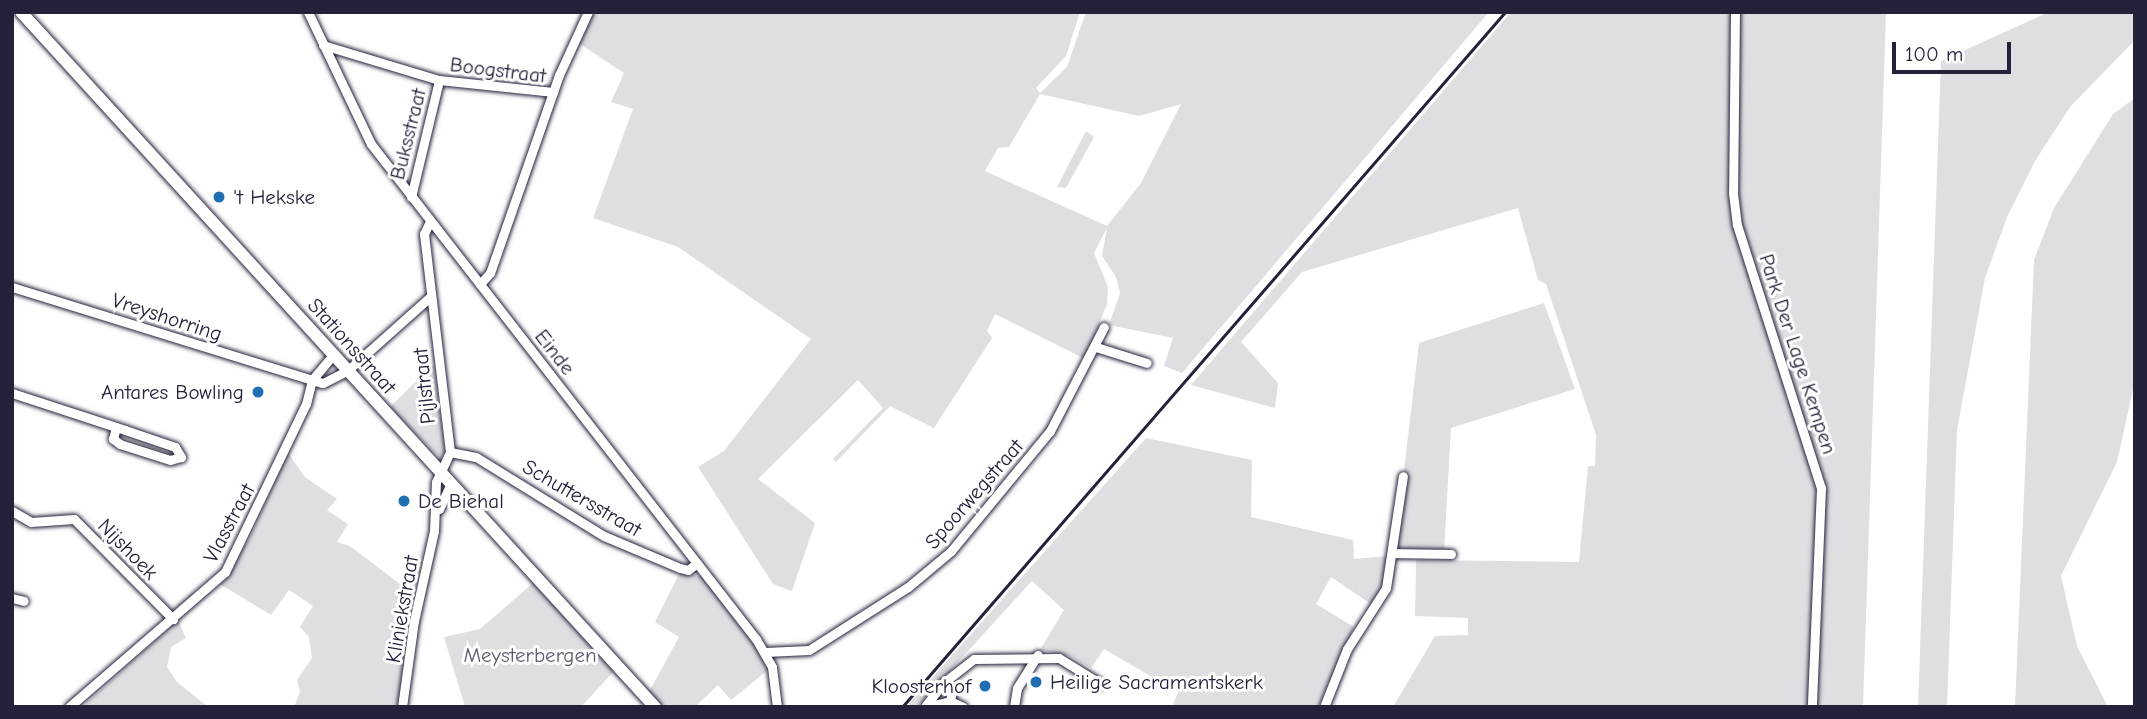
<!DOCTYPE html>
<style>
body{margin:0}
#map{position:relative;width:2147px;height:719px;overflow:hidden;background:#fff;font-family:"Comic Neue",sans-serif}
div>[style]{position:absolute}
.green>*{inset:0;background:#dfdfe2}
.roads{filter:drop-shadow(0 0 2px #22223b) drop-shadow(0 0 2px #22223b)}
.street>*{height:9px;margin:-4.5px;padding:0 4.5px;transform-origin:4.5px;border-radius:4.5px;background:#fff}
.secondary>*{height:12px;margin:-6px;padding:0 6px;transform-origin:6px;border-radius:6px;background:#fff}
.rail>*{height:2.5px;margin:-1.25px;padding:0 1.25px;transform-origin:1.25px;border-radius:1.25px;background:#22223b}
.dots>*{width:19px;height:19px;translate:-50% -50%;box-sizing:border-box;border:4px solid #fff;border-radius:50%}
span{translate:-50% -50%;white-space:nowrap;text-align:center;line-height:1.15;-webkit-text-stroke:6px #fff;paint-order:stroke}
.street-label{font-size:21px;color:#22223b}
.poi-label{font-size:21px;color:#22223b}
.left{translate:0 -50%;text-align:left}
.right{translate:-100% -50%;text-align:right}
.park-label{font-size:21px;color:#5b5b6d}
.frame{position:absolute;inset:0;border:14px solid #22223b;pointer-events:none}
.scale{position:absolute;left:1892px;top:42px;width:119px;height:32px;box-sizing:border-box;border:4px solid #22223b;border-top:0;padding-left:9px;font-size:21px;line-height:24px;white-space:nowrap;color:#22223b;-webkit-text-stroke:5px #fff;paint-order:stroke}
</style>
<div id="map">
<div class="green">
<i style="clip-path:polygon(evenodd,592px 12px,1080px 12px,1066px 56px,1036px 88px,1040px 93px,1067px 67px,1086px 12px,1489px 12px,1182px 373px,1164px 366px,1173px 338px,1109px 325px,1120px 293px,1116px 277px,1102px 256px,1107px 228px,1094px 253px,1108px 287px,1107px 304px,1085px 359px,995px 314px,987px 331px,992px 338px,934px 428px,890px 406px,836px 462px,833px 459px,883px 408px,858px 380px,758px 479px,815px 523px,792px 591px,773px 584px,698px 467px,724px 451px,811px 339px,678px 247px,593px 218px,633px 109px,611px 102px,624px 73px,577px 42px,592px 12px,1040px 94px,1139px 116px,1181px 104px,1141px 183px,1107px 226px,985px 171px,998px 148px,1009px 147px,1040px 94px)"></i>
<i style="clip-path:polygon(1511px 12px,1886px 12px,1863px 707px,1393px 707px,1435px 636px,1468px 635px,1468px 618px,1415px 616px,1416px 560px,1579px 562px,1588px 466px,1595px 466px,1596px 435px,1546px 284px,1538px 280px,1518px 208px,1302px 272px,1241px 342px,1278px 383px,1275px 408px,1191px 385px)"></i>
<i style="clip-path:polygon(2049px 12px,2135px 12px,2135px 40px,2070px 107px,2035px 161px,2007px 217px,1985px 278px,1957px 430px,1947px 707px,1918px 707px,1941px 61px)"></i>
<i style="clip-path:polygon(2135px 98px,2135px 380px,2117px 462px,2061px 576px,2077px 646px,2108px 707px,2015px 707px,2034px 260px,2054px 208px,2113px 114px)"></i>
<i style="clip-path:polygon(1086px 131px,1094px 137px,1066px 188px,1057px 187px)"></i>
<i style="clip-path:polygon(1544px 303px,1575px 389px,1451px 428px,1444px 552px,1395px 547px,1419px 343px)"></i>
<i style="clip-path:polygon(434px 364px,445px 450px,440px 458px,390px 407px)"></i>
<i style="clip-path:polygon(1146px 438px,1252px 460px,1251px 517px,1353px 540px,1354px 559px,1388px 556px,1383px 585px,1371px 604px,1331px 577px,1316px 604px,1354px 627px,1318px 707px,1172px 707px,1178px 692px,1104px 649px,1091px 668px,1070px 656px,1040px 650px,1064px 610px,1032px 581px,917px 707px,906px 707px)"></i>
<i style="clip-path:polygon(288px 453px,305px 477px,337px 499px,327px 510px,348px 524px,337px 542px,350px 546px,413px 594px,399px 707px,294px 707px,300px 692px,297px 680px,312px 658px,309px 637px,300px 627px,313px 606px,289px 590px,271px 615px,220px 584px,250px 538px)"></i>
<i style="clip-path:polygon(680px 572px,703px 577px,761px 652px,768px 670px,731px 700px,718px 685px,695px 707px,663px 707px,649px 692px,679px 637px,655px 622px)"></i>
<i style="clip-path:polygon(533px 583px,614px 671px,581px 707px,465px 707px,444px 637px,480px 629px)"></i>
<i style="clip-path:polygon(178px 621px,186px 638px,171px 647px,167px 667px,177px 682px,208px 707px,82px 707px)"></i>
</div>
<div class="roads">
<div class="street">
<i style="left:308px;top:12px;width:146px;rotate:64.5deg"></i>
<i style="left:371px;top:144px;width:627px;rotate:52.13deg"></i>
<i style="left:756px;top:639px;width:32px;rotate:60deg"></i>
<i style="left:772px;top:667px;width:40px;rotate:82.9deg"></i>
<i style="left:1735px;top:12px;width:181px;rotate:90.6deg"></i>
<i style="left:1733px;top:193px;width:32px;rotate:83deg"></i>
<i style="left:1737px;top:225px;width:276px;rotate:72.3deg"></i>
<i style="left:1821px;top:488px;width:219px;rotate:92.4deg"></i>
<i style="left:323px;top:45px;width:121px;rotate:16.8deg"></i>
<i style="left:439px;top:80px;width:115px;rotate:6deg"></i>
<i style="left:411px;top:197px;width:120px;rotate:-76.5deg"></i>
<i style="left:480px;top:284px;width:15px;rotate:-48deg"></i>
<i style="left:490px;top:273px;width:210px;rotate:-70.8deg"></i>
<i style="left:559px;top:75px;width:69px;rotate:-65.3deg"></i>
<i style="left:12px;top:287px;width:325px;rotate:17.2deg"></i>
<i style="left:323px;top:383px;width:28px;rotate:-27deg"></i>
<i style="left:348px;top:370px;width:111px;rotate:-41.7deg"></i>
<i style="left:1096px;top:347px;width:53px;rotate:17.4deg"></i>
<i style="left:312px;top:380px;width:34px;rotate:-50deg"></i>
<i style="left:12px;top:393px;width:109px;rotate:18.1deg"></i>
<i style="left:116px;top:427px;width:9px;rotate:18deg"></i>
<i style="left:125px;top:430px;width:53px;rotate:18.8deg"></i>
<i style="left:175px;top:447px;width:12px;rotate:59deg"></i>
<i style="left:181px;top:457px;width:11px;rotate:165deg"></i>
<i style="left:170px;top:460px;width:52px;rotate:-162.3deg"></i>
<i style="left:120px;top:444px;width:9px;rotate:-144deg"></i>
<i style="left:113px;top:439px;width:12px;rotate:-76deg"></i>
<i style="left:450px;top:452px;width:26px;rotate:11deg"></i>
<i style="left:476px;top:457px;width:150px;rotate:31.7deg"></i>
<i style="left:604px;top:536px;width:82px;rotate:22.8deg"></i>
<i style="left:680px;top:568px;width:8px;rotate:14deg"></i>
<i style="left:688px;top:570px;width:11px;rotate:-38deg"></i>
<i style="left:439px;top:509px;width:29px;rotate:-65deg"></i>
<i style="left:12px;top:511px;width:22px;rotate:30deg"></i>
<i style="left:31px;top:522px;width:43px;rotate:-4deg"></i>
<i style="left:74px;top:519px;width:141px;rotate:45.3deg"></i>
<i style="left:1392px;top:553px;width:59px;rotate:1deg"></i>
<i style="left:12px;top:598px;width:12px;rotate:14deg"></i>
<i style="left:765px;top:652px;width:44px;rotate:-2.6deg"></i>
<i style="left:809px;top:650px;width:117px;rotate:-32.5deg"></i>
<i style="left:908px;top:587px;width:56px;rotate:-39.9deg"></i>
<i style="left:951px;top:551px;width:156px;rotate:-50.5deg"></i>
<i style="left:1050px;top:431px;width:117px;rotate:-62.6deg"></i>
<i style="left:950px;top:701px;width:10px;rotate:-79deg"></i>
<i style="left:952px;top:691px;width:12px;rotate:-138deg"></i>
<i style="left:943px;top:683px;width:39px;rotate:-38deg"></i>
<i style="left:974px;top:659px;width:85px;rotate:-0.7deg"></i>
<i style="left:1059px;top:658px;width:49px;rotate:31.8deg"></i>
<i style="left:926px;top:705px;width:28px;rotate:-52deg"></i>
<i style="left:69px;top:707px;width:206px;rotate:-40.9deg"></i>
<i style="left:225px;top:572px;width:187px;rotate:-64.3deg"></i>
<i style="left:306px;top:404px;width:25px;rotate:-76deg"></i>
<i style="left:402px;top:707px;width:87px;rotate:-82.1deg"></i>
<i style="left:414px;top:621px;width:92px;rotate:-77.5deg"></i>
<i style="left:434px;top:531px;width:49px;rotate:-87.7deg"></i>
<i style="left:436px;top:482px;width:33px;rotate:-65deg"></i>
<i style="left:450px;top:452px;width:220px;rotate:-96.8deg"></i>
<i style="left:424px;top:234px;width:14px;rotate:-65deg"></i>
<i style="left:925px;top:707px;width:26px;rotate:-13deg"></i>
<i style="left:950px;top:701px;width:14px;rotate:25deg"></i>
<i style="left:1014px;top:707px;width:19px;rotate:-81deg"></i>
<i style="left:1017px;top:688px;width:39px;rotate:-58deg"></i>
<i style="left:1324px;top:707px;width:62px;rotate:-68.4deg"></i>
<i style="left:1347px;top:649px;width:72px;rotate:-57.4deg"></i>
<i style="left:1386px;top:588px;width:113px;rotate:-81.4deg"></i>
</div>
<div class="secondary">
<i style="left:21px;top:12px;width:941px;rotate:47.63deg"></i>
</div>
</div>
<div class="rail">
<i style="left:902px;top:707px;width:920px;rotate:-49.05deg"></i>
</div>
<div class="dots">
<i style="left:219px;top:197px;background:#1f6fb2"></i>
<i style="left:258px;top:392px;background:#1f6fb2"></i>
<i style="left:404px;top:501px;background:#1f6fb2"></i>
<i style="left:1036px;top:682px;background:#1f6fb2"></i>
<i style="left:985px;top:686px;background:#1f6fb2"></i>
</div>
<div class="street-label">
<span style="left:498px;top:70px;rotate:7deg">Boogstraat</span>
<span style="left:408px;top:134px;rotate:-76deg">Buksstraat</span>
<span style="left:167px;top:317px;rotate:18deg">Vreyshorring</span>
<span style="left:352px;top:346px;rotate:48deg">Stationsstraat</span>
<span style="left:555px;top:352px;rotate:52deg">Einde</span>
<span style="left:1798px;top:354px;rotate:72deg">Park Der Lage Kempen</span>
<span style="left:424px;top:386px;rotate:-96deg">Pijlstraat</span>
<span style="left:974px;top:494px;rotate:-49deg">Spoorwegstraat</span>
<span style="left:582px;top:498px;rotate:30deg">Schuttersstraat</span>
<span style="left:229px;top:523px;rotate:-62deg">Vlasstraat</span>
<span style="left:128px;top:549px;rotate:46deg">Nijshoek</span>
<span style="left:402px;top:609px;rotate:-80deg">Kliniekstraat</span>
</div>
<div class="poi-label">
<span class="left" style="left:233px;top:197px">'t Hekske</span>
<span class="right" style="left:244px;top:392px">Antares Bowling</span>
<span class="left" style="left:418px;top:501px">De Biehal</span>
<span class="left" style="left:1050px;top:682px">Heilige Sacramentskerk</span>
<span class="right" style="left:971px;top:686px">Kloosterhof</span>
</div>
<div class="park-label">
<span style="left:530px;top:655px">Meysterbergen</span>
</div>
<div class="frame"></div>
<div class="scale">100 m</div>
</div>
